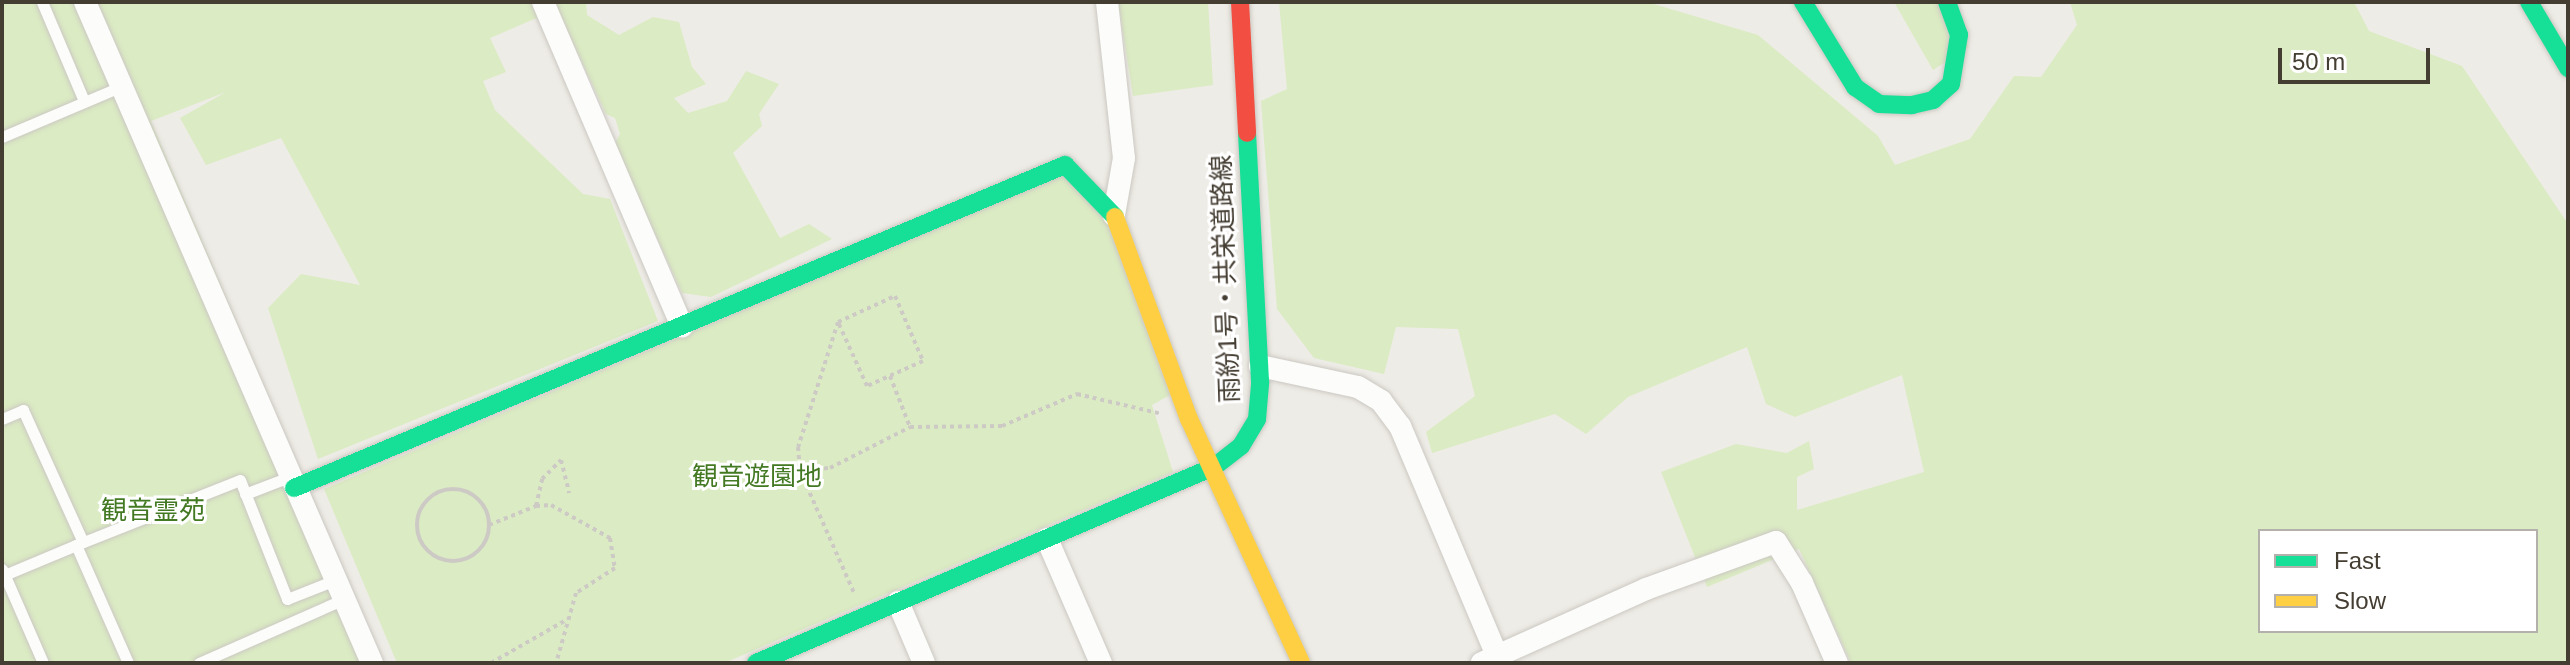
<!DOCTYPE html>
<meta charset="utf-8">
<style>
body{margin:0}
#map{position:relative;width:2570px;height:665px;overflow:hidden;background:#eeece6;font-family:Arial,"Noto Sans JP",sans-serif}
div>[style]{position:absolute}
.green>*{inset:0;background:#dbebc3}
.path>*{height:4px;margin-top:-2px;transform-origin:0;background:repeating-linear-gradient(90deg,#cdcac5 0 4px,transparent 0 8px)}
.path>.ring{margin:-2px;padding:0;box-sizing:content-box;background:none;border:4px solid #cdcac5;border-radius:50%}
.roads{filter:drop-shadow(0 0 2px #cbc8c2) drop-shadow(0 0 2px #cbc8c2)}
.lane>*{height:11px;margin:-5.5px;padding:0 5.5px;transform-origin:5.5px;border-radius:5.5px;background:#fcfcfb}
.street>*{height:22px;margin:-11px;padding:0 11px;transform-origin:11px;border-radius:11px;background:#fcfcfb}
.fast>*{height:18px;margin:-9px;padding:0 9px;transform-origin:9px;border-radius:9px;background:#16e098}
.slow>*{height:18px;margin:-9px;padding:0 9px;transform-origin:9px;border-radius:9px;background:#ffcf43}
.jam>*{height:18px;margin:-9px;padding:0 9px;transform-origin:9px;border-radius:9px;background:#f24e42}
span{translate:-50% -50%;white-space:nowrap;text-align:center;line-height:1.15;-webkit-text-stroke:6px #fff;paint-order:stroke}
.street-label{font-size:26px;color:#443d32}
.park-label{font-size:26px;color:#437922}
.frame{position:absolute;inset:0;border:4px solid #443d32;pointer-events:none}
.legend{position:absolute;left:2258px;top:529px;width:280px;height:104px;box-sizing:border-box;background:#fff;border:2px solid #b4b1ad;margin:0;padding:10px 14px;list-style:none;font-size:24px;color:#443d32}
.legend li{display:flex;align-items:center;gap:16px;height:40px}
.legend b{width:40px;border:2px solid #b4b1ad}
.scale{position:absolute;left:2278px;top:48px;width:152px;height:36px;box-sizing:border-box;border:4px solid #443d32;border-top:0;padding-left:10px;font-size:24px;line-height:28px;white-space:nowrap;color:#443d32;-webkit-text-stroke:6px #fff;paint-order:stroke}
</style>
<div id="map">
<div class="green">
<i style="clip-path:polygon(2px 2px,533px 2px,539px 17px,490px 38px,506px 72px,483px 81px,495px 110px,583px 194px,610px 199px,658px 321px,318px 459px,268px 308px,301px 274px,360px 285px,281px 138px,206px 165px,180px 118px,226px 92px,151px 121px,382px 663px,2px 663px)"></i>
<i style="clip-path:polygon(554px 2px,586px 2px,587px 15px,619px 35px,653px 17px,679px 22px,692px 67px,706px 84px,674px 98px,688px 113px,727px 101px,746px 71px,779px 84px,759px 114px,762px 126px,733px 153px,780px 238px,809px 224px,832px 239px,711px 297px,682px 293px,614px 145px,620px 134px,615px 118px,606px 114px)"></i>
<i style="clip-path:polygon(1118px 2px,1208px 2px,1213px 85px,1133px 96px)"></i>
<i style="clip-path:polygon(evenodd,1279px 2px,1647px 2px,1758px 35px,1878px 136px,1895px 165px,1970px 139px,2014px 76px,2041px 77px,2077px 25px,2070px 2px,2354px 2px,2369px 31px,2462px 66px,2568px 224px,2568px 663px,1851px 663px,1799px 549px,1707px 587px,1661px 472px,1736px 444px,1787px 453px,1809px 441px,1814px 469px,1797px 477px,1797px 510px,1924px 472px,1902px 375px,1795px 417px,1766px 404px,1747px 347px,1628px 397px,1586px 434px,1555px 414px,1432px 453px,1426px 432px,1475px 396px,1458px 329px,1396px 327px,1384px 374px,1314px 358px,1277px 309px,1261px 101px,1287px 89px,1279px 2px,2260px 531px,2536px 531px,2536px 631px,2260px 631px,2260px 531px)"></i>
<i style="clip-path:polygon(1894px 2px,1945px 2px,1969px 47px,1933px 70px)"></i>
<i style="clip-path:polygon(1063px 174px,1107px 221px,1170px 395px,1152px 405px,1173px 472px,724px 663px,397px 663px,324px 489px)"></i>
</div>
<div class="path">
<i style="left:895px;top:296px;width:71px;rotate:66.7deg"></i>
<i style="left:923px;top:361px;width:61px;rotate:155.9deg"></i>
<i style="left:867px;top:386px;width:70px;rotate:-114.4deg"></i>
<i style="left:838px;top:322px;width:63px;rotate:-24.5deg"></i>
<i style="left:838px;top:322px;width:131px;rotate:107.7deg"></i>
<i style="left:798px;top:447px;width:24px;rotate:85deg"></i>
<i style="left:800px;top:471px;width:133px;rotate:66.1deg"></i>
<i style="left:890px;top:376px;width:55px;rotate:68.6deg"></i>
<i style="left:800px;top:471px;width:30px;rotate:-6deg"></i>
<i style="left:830px;top:468px;width:90px;rotate:-27.1deg"></i>
<i style="left:910px;top:427px;width:92px;rotate:-0.6deg"></i>
<i style="left:1002px;top:426px;width:82px;rotate:-23.1deg"></i>
<i style="left:1077px;top:394px;width:87px;rotate:13.2deg"></i>
<i class="ring" style="left:417px;top:489px;width:68px;height:68px"></i>
<i style="left:536px;top:506px;width:28px;rotate:-77deg"></i>
<i style="left:542px;top:479px;width:27px;rotate:-45deg"></i>
<i style="left:561px;top:460px;width:34px;rotate:76deg"></i>
<i style="left:489px;top:525px;width:51px;rotate:-22deg"></i>
<i style="left:536px;top:506px;width:15px;rotate:-4deg"></i>
<i style="left:551px;top:505px;width:68px;rotate:29.2deg"></i>
<i style="left:610px;top:538px;width:30px;rotate:81deg"></i>
<i style="left:615px;top:568px;width:46px;rotate:147.3deg"></i>
<i style="left:576px;top:593px;width:73px;rotate:105.9deg"></i>
<i style="left:491px;top:663px;width:86px;rotate:-29.8deg"></i>
</div>
<div class="roads">
<div class="lane">
<i style="left:42px;top:2px;width:108px;rotate:67deg"></i>
<i style="left:2px;top:137px;width:128px;rotate:-23deg"></i>
<i style="left:2px;top:419px;width:23px;rotate:-23deg"></i>
<i style="left:23px;top:410px;width:145px;rotate:65.6deg"></i>
<i style="left:245px;top:494px;width:47px;rotate:-21.1deg"></i>
<i style="left:76px;top:545px;width:176px;rotate:-21.6deg"></i>
<i style="left:240px;top:480px;width:128px;rotate:68.4deg"></i>
<i style="left:287px;top:599px;width:52px;rotate:-21.6deg"></i>
<i style="left:2px;top:569px;width:103px;rotate:66.4deg"></i>
<i style="left:2px;top:576px;width:80px;rotate:-22.7deg"></i>
<i style="left:76px;top:545px;width:129px;rotate:66.2deg"></i>
<i style="left:199px;top:663px;width:158px;rotate:-23.8deg"></i>
</div>
<div class="street">
<i style="left:85px;top:2px;width:721px;rotate:66.53deg"></i>
<i style="left:543px;top:2px;width:353px;rotate:66.8deg"></i>
<i style="left:1107px;top:2px;width:157px;rotate:83.8deg"></i>
<i style="left:1124px;top:158px;width:58px;rotate:100deg"></i>
<i style="left:1260px;top:366px;width:100px;rotate:12.1deg"></i>
<i style="left:1358px;top:387px;width:27px;rotate:31deg"></i>
<i style="left:1381px;top:401px;width:31px;rotate:53deg"></i>
<i style="left:1400px;top:426px;width:250px;rotate:67.1deg"></i>
<i style="left:1497px;top:656px;width:17px;rotate:155deg"></i>
<i style="left:1047px;top:539px;width:135px;rotate:66.5deg"></i>
<i style="left:898px;top:602px;width:66px;rotate:66.9deg"></i>
<i style="left:1500px;top:663px;width:8px;rotate:-113deg"></i>
<i style="left:1497px;top:656px;width:163px;rotate:-24.2deg"></i>
<i style="left:1646px;top:589px;width:138px;rotate:-19.9deg"></i>
<i style="left:1776px;top:542px;width:49px;rotate:57.6deg"></i>
<i style="left:1802px;top:583px;width:87px;rotate:66.4deg"></i>
</div>
<div class="fast">
<i style="left:1803px;top:2px;width:100px;rotate:58.5deg"></i>
<i style="left:1855px;top:87px;width:29px;rotate:35deg"></i>
<i style="left:1879px;top:104px;width:33px;rotate:2deg"></i>
<i style="left:1912px;top:105px;width:22px;rotate:-13deg"></i>
<i style="left:1933px;top:100px;width:24px;rotate:-42deg"></i>
<i style="left:1951px;top:84px;width:50px;rotate:-80.7deg"></i>
<i style="left:1959px;top:35px;width:35px;rotate:-110deg"></i>
<i style="left:2529px;top:2px;width:77px;rotate:59.4deg"></i>
<i style="left:294px;top:488px;width:836px;rotate:-22.73deg"></i>
<i style="left:1065px;top:165px;width:72px;rotate:46.1deg"></i>
<i style="left:756px;top:663px;width:498px;rotate:-23.2deg"></i>
<i style="left:1214px;top:467px;width:34px;rotate:-38deg"></i>
<i style="left:1241px;top:446px;width:31px;rotate:-59deg"></i>
<i style="left:1257px;top:419px;width:38px;rotate:-85deg"></i>
<i style="left:1260px;top:381px;width:248px;rotate:-93deg"></i>
</div>
<div class="slow">
<i style="left:1115px;top:217px;width:215px;rotate:69.9deg"></i>
<i style="left:1189px;top:419px;width:268px;rotate:65.3deg"></i>
</div>
<div class="jam">
<i style="left:1240px;top:2px;width:131px;rotate:86.9deg"></i>
</div>
</div>
<div class="street-label">
<span style="left:1226px;top:279px;rotate:-92deg">雨紛1号・共栄道路線</span>
</div>
<div class="park-label">
<span style="left:757px;top:477px">観音遊園地</span>
<span style="left:153px;top:511px">観音霊苑</span>
</div>
<div class="frame"></div>
<ul class="legend">
<li><b style="height:10px;background:#16e098"></b>Fast</li>
<li><b style="height:10px;background:#ffcf43"></b>Slow</li>
</ul>
<div class="scale">50 m</div>
</div>
